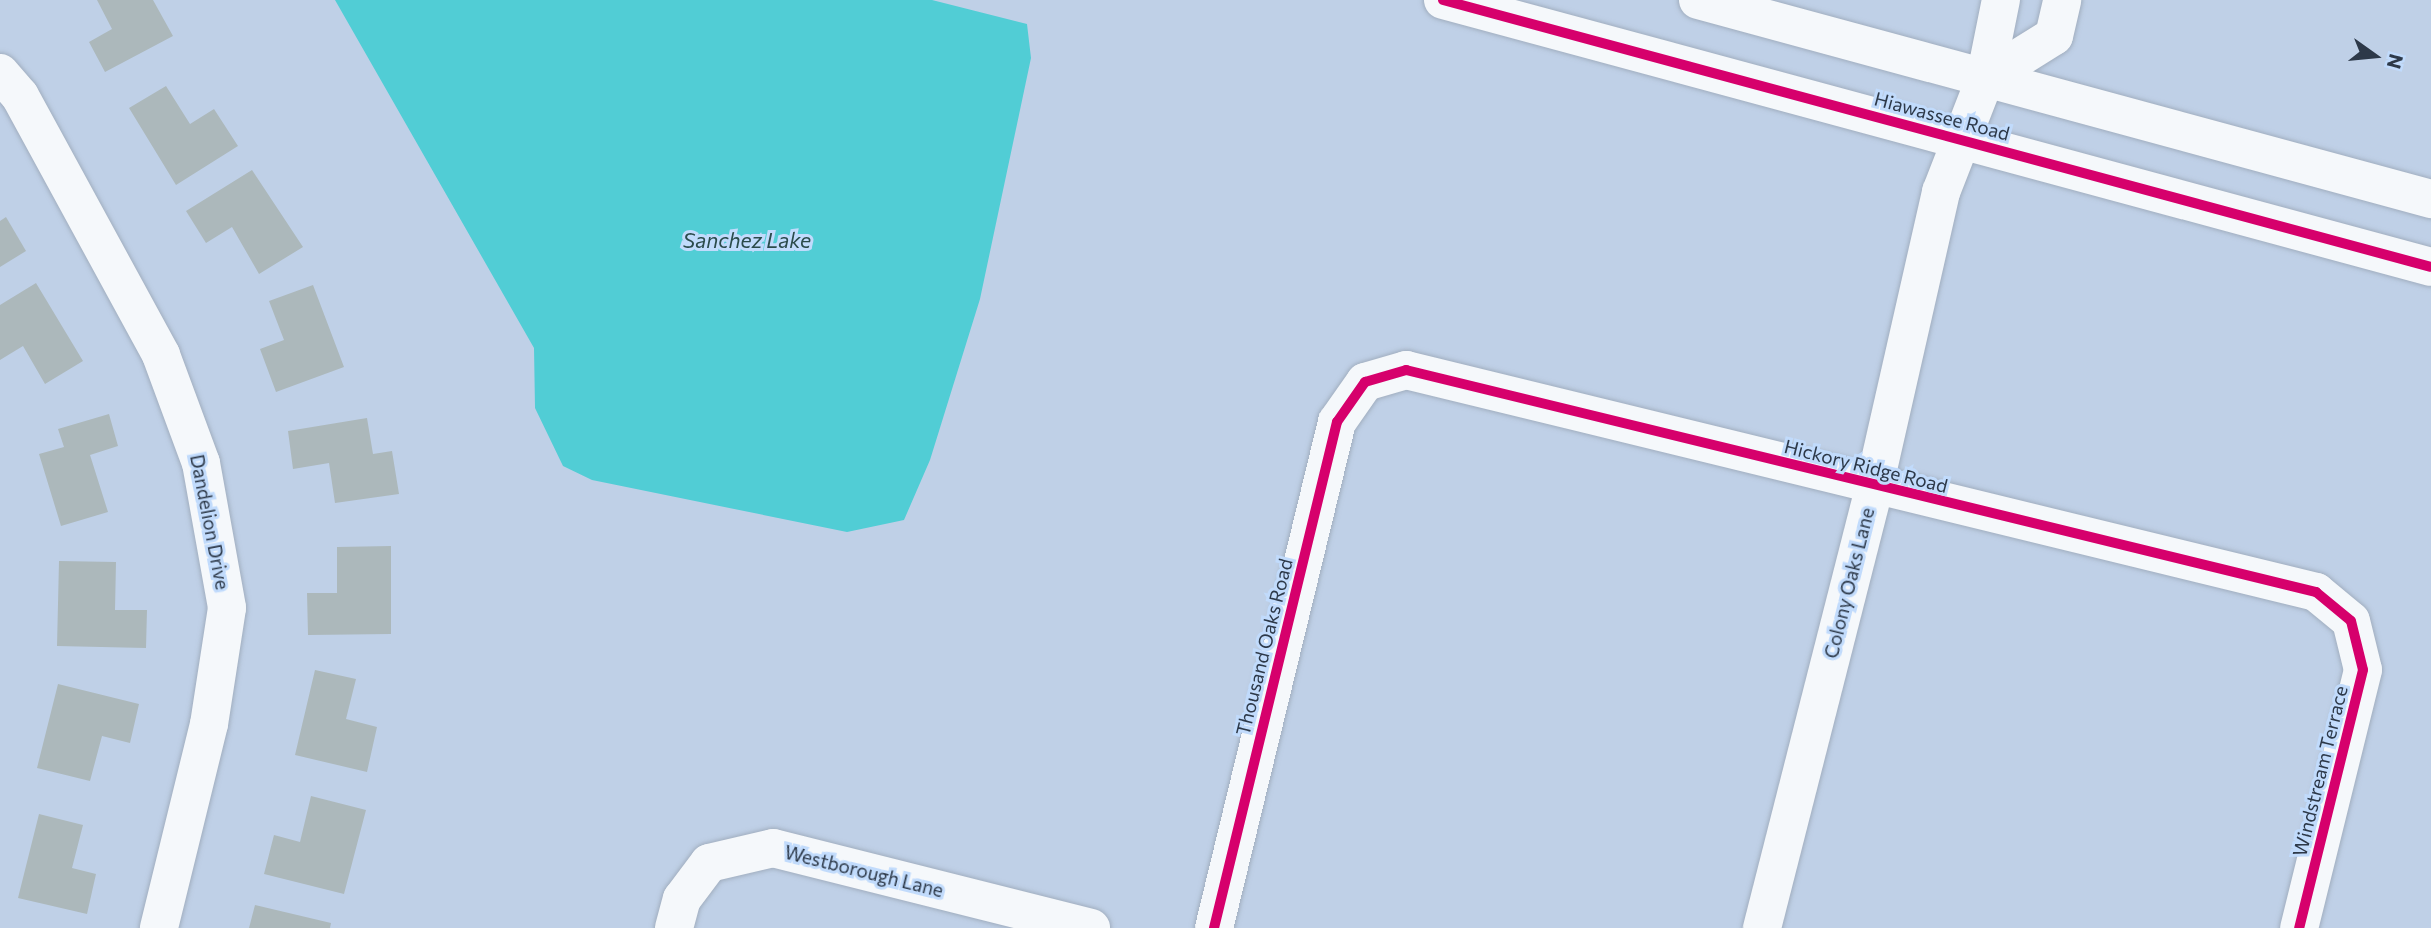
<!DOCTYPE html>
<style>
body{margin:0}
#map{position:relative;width:2431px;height:928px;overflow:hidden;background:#bfd0e7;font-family:Commissioner,sans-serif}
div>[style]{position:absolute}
.water>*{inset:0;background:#51cdd5}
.building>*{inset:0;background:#acb8bb}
.roads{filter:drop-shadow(0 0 2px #a1aebf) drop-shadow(0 0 2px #a1aebf)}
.minor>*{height:38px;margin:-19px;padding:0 19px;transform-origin:19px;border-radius:19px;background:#f5f8fb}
.cycleway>*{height:10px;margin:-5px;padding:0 5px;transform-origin:5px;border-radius:5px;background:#d6006c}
span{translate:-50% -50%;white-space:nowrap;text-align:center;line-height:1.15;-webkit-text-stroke:6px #c1dbfc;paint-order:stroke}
.street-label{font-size:19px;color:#2d3949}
.water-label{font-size:21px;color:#2b4b4b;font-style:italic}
.north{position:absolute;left:2340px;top:21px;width:70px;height:70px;-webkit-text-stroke:5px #c1dbfc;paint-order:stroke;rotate:105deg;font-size:19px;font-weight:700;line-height:28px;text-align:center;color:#2d3949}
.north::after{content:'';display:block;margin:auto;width:24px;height:32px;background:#2d3949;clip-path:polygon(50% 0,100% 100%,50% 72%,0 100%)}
</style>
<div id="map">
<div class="water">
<i style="clip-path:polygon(335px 0,932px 0,1027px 24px,1031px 58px,980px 299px,930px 460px,904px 520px,847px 532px,592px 480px,563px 466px,535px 408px,534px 348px)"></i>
</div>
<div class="building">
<i style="clip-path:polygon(97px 0,153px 0,173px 36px,105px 72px,89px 42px,112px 29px)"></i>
<i style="clip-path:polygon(166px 86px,190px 124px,214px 109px,238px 146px,176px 185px,129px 108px)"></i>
<i style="clip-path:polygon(252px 170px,303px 247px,259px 274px,232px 227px,206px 243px,186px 211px)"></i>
<i style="clip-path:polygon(6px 217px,26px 251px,0 267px,0 221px)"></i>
<i style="clip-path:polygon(36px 283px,83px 361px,45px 384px,23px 346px,0 360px,0 305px)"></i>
<i style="clip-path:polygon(313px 285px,344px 367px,276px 392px,260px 349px,284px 340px,269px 301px)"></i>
<i style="clip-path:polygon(109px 414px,118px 446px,90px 455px,108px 512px,61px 526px,39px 454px,64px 447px,58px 429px)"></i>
<i style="clip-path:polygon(367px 418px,373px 454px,392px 451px,399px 494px,335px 503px,329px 463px,293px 469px,288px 431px)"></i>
<i style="clip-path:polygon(391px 546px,391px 634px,308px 635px,307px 593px,337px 593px,337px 547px)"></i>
<i style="clip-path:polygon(59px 561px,116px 562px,115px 610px,147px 610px,146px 648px,57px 646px)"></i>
<i style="clip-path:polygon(315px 670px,356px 679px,346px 719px,377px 727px,367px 772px,295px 755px)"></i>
<i style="clip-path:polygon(58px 684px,139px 704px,130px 743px,102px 736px,90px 781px,37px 768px)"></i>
<i style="clip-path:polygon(311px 796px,366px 810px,344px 894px,264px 874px,274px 835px,300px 842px)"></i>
<i style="clip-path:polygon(39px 814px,83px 825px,72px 868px,96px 874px,87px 914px,18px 898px)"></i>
<i style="clip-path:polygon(255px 905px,331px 923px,330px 928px,249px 928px)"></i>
</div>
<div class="roads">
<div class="minor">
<i style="left:1443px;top:0;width:1023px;rotate:15.12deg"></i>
<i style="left:1698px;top:0;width:760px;rotate:15.19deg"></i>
<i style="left:0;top:73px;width:30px;rotate:49deg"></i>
<i style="left:20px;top:96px;width:295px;rotate:61.4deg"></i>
<i style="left:161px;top:355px;width:115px;rotate:69.7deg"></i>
<i style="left:201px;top:463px;width:147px;rotate:79.8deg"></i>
<i style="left:227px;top:608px;width:117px;rotate:98.8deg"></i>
<i style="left:209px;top:724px;width:210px;rotate:103.8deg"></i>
<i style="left:1985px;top:79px;width:81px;rotate:-31.9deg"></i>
<i style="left:2054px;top:36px;width:37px;rotate:-77deg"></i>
<i style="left:674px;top:928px;width:30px;rotate:-75deg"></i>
<i style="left:682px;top:899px;width:45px;rotate:-53.1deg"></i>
<i style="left:709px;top:863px;width:66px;rotate:-13.2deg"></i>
<i style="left:773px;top:848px;width:328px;rotate:14.1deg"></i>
<i style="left:1214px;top:928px;width:521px;rotate:-76.34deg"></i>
<i style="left:1337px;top:422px;width:49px;rotate:-55deg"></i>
<i style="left:1365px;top:382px;width:43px;rotate:-16.3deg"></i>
<i style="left:1406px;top:370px;width:937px;rotate:13.71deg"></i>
<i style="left:2316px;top:592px;width:45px;rotate:39.6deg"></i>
<i style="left:2351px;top:621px;width:50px;rotate:76.2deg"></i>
<i style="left:2363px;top:670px;width:266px;rotate:103.9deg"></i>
<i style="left:1762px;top:928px;width:455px;rotate:-75.7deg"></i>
<i style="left:1874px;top:487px;width:303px;rotate:-77.2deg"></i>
<i style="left:1941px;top:192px;width:121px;rotate:-68.7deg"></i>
<i style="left:1985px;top:79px;width:81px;rotate:-78.6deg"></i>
</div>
</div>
<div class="cycleway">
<i style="left:1443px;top:0;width:1023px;rotate:15.12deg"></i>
<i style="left:1214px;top:928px;width:521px;rotate:-76.34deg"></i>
<i style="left:1337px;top:422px;width:49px;rotate:-55deg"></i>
<i style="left:1365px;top:382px;width:43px;rotate:-16.3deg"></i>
<i style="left:1406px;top:370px;width:937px;rotate:13.71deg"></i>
<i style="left:2316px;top:592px;width:45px;rotate:39.6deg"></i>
<i style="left:2351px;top:621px;width:50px;rotate:76.2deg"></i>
<i style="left:2363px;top:670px;width:266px;rotate:103.9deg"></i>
</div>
<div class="street-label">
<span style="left:1942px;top:116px;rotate:15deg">Hiawassee Road</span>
<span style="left:1866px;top:466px;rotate:14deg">Hickory Ridge Road</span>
<span style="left:210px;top:522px;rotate:79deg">Dandelion Drive</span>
<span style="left:1849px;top:583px;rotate:-76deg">Colony Oaks Lane</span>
<span style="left:1264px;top:647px;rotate:-76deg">Thousand Oaks Road</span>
<span style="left:2320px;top:771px;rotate:-76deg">Windstream Terrace</span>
<span style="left:864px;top:871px;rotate:14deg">Westborough Lane</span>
</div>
<div class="water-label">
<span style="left:747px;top:240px">Sanchez Lake</span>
</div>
<div class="north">N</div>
</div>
